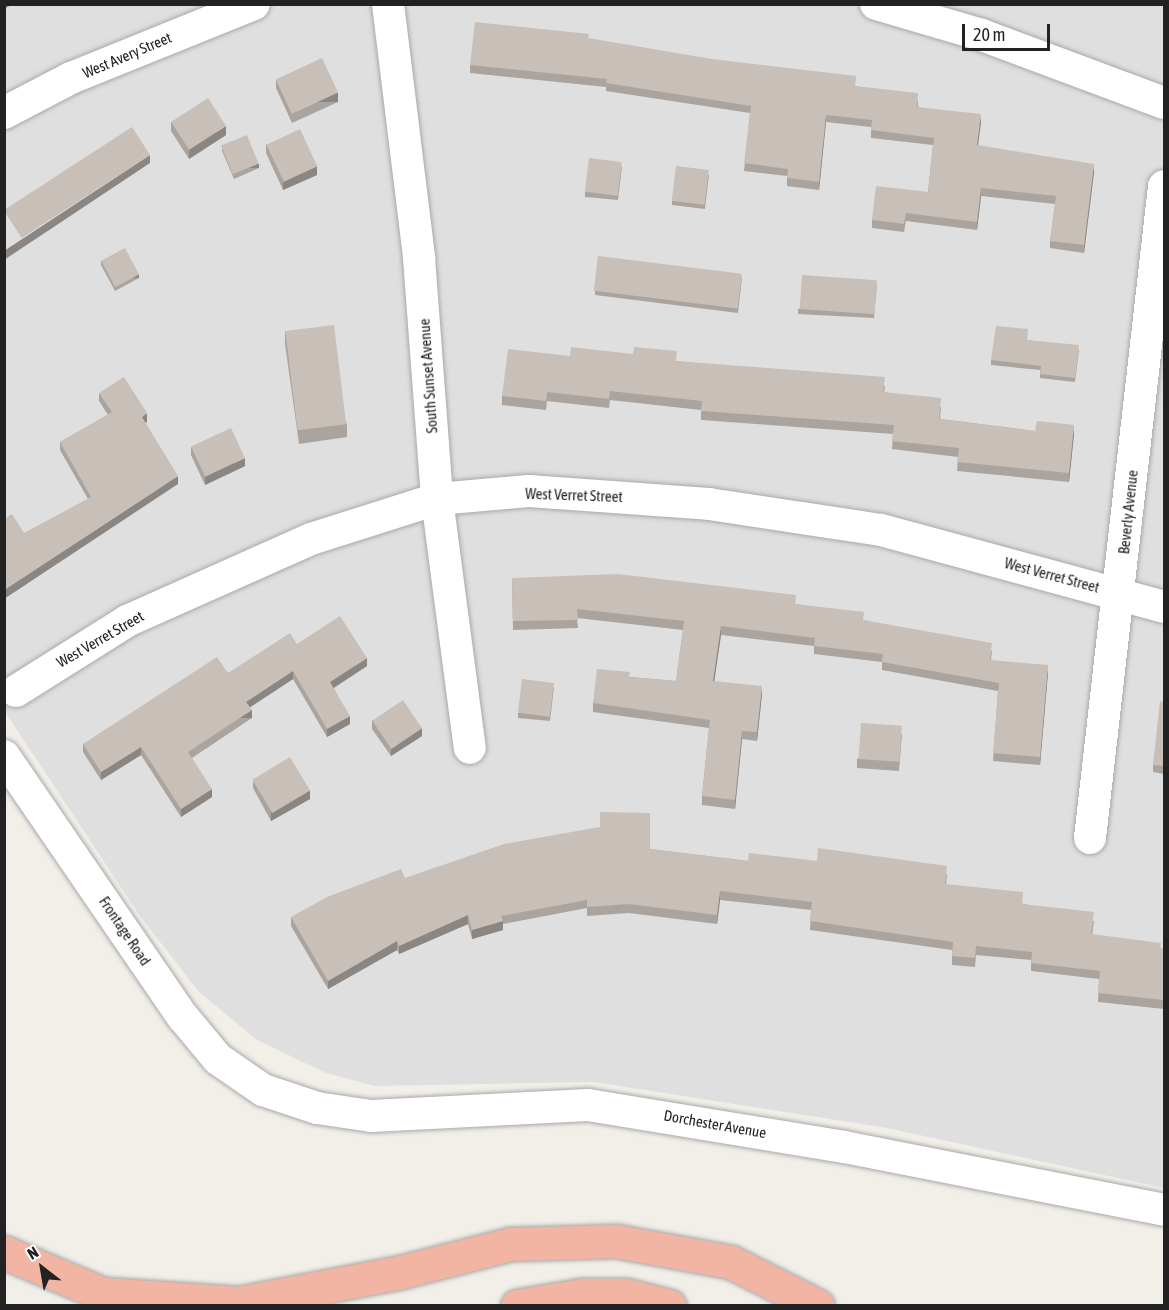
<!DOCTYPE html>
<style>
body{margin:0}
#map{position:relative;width:1169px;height:1310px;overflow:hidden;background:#f2efe9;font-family:"Asap Condensed",sans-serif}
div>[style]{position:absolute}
.residential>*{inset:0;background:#e0dfdf}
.roads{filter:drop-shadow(0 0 2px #a9a9a9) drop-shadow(0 0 2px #a9a9a9)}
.minor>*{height:32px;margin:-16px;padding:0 16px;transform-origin:16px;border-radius:16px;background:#fff}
.trunk>*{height:33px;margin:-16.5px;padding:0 16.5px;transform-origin:16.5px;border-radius:16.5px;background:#f2b4a3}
.wall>*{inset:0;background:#aba49e}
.shaded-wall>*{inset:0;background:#8b8681;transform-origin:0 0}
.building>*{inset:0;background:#c7bfb8;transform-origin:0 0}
span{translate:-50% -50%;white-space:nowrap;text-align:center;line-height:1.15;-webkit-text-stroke:4.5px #fff;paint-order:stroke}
.street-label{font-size:15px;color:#222}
.frame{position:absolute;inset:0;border:6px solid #222;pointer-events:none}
.north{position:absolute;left:12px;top:1238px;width:60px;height:60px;-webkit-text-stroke:4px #fff;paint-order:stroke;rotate:329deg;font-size:16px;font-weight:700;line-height:24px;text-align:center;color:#222}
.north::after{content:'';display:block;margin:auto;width:21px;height:27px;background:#222;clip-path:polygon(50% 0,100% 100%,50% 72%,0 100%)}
.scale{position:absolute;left:962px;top:24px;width:88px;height:27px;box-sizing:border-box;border:3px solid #222;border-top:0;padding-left:8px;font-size:18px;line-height:21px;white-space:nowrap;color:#222;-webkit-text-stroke:4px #fff;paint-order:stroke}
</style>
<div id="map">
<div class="residential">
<i style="clip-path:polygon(4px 5px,1164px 5px,1164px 1188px,887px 1128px,594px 1082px,375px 1086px,326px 1073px,257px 1040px,198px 991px,140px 916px,5px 712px)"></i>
</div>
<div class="roads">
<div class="minor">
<i style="left:388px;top:4px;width:256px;rotate:83deg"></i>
<i style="left:419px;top:258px;width:242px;rotate:85.7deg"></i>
<i style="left:437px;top:499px;width:251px;rotate:82.5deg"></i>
<i style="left:876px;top:4px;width:110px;rotate:16.3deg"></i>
<i style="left:982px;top:35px;width:194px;rotate:20.5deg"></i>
<i style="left:4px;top:113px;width:76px;rotate:-27.6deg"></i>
<i style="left:71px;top:78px;width:197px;rotate:-22deg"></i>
<i style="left:16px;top:691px;width:131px;rotate:-32.2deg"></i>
<i style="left:127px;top:621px;width:201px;rotate:-24deg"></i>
<i style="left:311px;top:539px;width:132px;rotate:-17.6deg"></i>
<i style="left:437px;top:499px;width:92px;rotate:-5deg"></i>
<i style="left:529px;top:491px;width:180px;rotate:4.1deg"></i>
<i style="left:709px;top:504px;width:174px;rotate:8.6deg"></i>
<i style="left:881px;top:530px;width:293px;rotate:15.2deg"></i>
<i style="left:4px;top:756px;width:316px;rotate:55.6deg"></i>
<i style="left:183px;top:1017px;width:55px;rotate:50.2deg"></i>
<i style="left:218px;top:1059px;width:55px;rotate:34.6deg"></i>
<i style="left:263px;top:1090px;width:57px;rotate:18.4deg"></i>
<i style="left:317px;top:1108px;width:55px;rotate:8.4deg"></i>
<i style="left:371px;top:1116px;width:217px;rotate:-2.9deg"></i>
<i style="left:588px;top:1105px;width:259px;rotate:9.3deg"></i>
<i style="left:844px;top:1147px;width:326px;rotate:11.1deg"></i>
<i style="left:1090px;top:838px;width:656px;rotate:-83.52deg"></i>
</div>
<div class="trunk">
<i style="left:4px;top:1252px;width:108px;rotate:23deg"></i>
<i style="left:103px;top:1294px;width:136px;rotate:3.8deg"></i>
<i style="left:239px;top:1303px;width:165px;rotate:-10.8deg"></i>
<i style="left:401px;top:1272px;width:113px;rotate:-14.4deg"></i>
<i style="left:510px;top:1244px;width:106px;rotate:-1.6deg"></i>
<i style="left:616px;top:1241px;width:117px;rotate:10.3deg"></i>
<i style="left:731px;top:1262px;width:97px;rotate:26.8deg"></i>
<i style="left:517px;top:1306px;width:66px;rotate:-9.6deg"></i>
<i style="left:582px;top:1295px;width:44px"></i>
<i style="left:626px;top:1295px;width:45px;rotate:14deg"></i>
</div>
</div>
<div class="wall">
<i style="clip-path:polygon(589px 39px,856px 86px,918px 101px,918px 107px,981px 122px,978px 146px,1094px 172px,1084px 253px,1050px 248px,1050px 241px,1055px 204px,981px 196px,977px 230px,906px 221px,904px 232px,872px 228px,872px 220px,928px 192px,933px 145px,871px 138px,871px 127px,826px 122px,819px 190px,787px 186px,787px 176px,744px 171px,750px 113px,606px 91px,606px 87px,470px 73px,470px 65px)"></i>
<i style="clip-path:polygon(276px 79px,338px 102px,292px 123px,276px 88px)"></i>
<i style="clip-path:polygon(171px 122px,226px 135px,189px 159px,171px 131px)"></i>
<i style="clip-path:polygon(266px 144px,317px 175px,283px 190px,266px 153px)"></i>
<i style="clip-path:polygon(222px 147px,259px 168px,234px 179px,222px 151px)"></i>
<i style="clip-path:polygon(622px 166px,618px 200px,585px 197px,585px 192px)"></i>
<i style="clip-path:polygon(709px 174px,705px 209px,672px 205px,672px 201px)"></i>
<i style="clip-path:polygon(101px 261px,139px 278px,115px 291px,101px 265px)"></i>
<i style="clip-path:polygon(742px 278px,738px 313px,595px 295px,595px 291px)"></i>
<i style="clip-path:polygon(877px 284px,874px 318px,798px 314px,798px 309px)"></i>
<i style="clip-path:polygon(285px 331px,347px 424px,347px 437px,299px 444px,285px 344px)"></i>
<i style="clip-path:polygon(1027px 340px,1079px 350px,1075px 382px,1040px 378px,1040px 370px,991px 365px,991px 360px)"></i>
<i style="clip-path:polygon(570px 356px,677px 361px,885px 386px,884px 392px,941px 407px,940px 419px,1035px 431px,1074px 434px,1069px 482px,957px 471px,958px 457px,892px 449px,893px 434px,701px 420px,701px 410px,610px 400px,609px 408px,547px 401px,546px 410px,502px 405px,502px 396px)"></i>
<i style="clip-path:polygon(99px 393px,147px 422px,145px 423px,178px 484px,88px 499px,60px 450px,60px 442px,108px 415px,99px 401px)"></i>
<i style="clip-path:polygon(191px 447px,245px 466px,205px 485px,191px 455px)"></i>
<i style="clip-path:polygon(512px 578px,796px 604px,992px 651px,991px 660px,1048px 673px,1040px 765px,993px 761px,998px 691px,882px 670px,882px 662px,814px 654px,814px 646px,721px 635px,714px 681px,762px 694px,757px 741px,742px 739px,735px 809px,702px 805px,702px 796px,709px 728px,593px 712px,593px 703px,630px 677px,676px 681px,683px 630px,577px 618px,578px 628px,513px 630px)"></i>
<i style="clip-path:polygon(297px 644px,367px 666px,334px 688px,350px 724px,327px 737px,293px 679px,250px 707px,252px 718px,192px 758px,212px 797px,181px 817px,141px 755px,101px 780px,83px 752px,83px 744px,228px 673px)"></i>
<i style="clip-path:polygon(554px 687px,550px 721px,518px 718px,518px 713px)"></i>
<i style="clip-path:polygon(1164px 702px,1164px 774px,1153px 772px,1153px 765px)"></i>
<i style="clip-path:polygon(372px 720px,422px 736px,391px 756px,372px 729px)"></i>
<i style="clip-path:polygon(902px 734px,899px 771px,857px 768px,857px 759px)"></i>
<i style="clip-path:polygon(253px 780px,310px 799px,271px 821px,253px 788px)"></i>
<i style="clip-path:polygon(650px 849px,748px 861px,817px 861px,947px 874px,946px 885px,1094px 921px,1092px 935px,1164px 949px,1164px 1009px,1098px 1002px,1099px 979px,1031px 971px,1031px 960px,976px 955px,975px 967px,952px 965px,952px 950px,810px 930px,811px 910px,720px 900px,717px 924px,629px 913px,587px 916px,587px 908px,503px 924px,503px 930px,472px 939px,468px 924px,399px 954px,397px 950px,328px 989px,291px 926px,291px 917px,405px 878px)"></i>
</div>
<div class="shaded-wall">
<i style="clip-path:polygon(4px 4px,13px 4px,4px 9px)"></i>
<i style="left:338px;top:93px;width:9px;height:51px;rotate:90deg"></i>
<i style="clip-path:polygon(981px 114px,981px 122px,977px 153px,977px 145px)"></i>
<i style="clip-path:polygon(826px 115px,826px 122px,819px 190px,819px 182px)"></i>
<i style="clip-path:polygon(226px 126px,226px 135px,189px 159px,189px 150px)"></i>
<i style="clip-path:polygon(150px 155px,150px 163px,4px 260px,4px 251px)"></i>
<i style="left:259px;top:164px;width:4px;height:27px;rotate:90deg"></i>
<i style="clip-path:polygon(1094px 164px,1094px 172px,1084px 253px,1084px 245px)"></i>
<i style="clip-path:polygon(317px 166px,317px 175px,283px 190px,283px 182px)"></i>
<i style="clip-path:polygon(981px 188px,981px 196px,977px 230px,977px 222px)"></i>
<i style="left:139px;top:274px;width:4px;height:27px;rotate:90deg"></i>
<i style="clip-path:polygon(147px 413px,147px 422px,142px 425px,142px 417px)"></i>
<i style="clip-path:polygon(1074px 425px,1074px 434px,1069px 482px,1069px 473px)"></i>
<i style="clip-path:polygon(245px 458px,245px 466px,205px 485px,205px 477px)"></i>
<i style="clip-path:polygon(178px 476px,178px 484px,4px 599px,4px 590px)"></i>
<i style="clip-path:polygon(721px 626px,721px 635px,713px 690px,713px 681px)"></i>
<i style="clip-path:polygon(367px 658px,367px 666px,330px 690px,330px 682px)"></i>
<i style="clip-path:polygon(1048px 665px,1048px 673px,1040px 765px,1040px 757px)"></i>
<i style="clip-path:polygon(293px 671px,293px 679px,246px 710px,246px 702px)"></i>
<i style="clip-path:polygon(762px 686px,762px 694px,757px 741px,757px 732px)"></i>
<i style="left:252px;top:710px;width:8px;height:77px;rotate:90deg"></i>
<i style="clip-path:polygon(350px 716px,350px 724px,327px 737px,327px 729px)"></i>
<i style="clip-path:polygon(422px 728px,422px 736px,391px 756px,391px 748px)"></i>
<i style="clip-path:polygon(742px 731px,742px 739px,735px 809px,735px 800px)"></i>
<i style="clip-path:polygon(141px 747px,141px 755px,101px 780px,101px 772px)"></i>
<i style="clip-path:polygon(212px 789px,212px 797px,181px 817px,181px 809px)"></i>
<i style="clip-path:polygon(310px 790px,310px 799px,271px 821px,271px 812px)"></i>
<i style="clip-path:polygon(720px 891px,720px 900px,717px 924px,717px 915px)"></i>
<i style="clip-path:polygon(468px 915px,468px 924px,399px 954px,399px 946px)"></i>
<i style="clip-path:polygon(503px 921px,503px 930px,472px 939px,472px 930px)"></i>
<i style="clip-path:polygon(397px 941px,397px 950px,328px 989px,328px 981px)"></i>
</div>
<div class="building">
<i style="clip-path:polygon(475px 22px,589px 34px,588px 38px,712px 59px,856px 76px,855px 86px,918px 93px,917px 107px,981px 114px,977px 145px,1094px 164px,1084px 245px,1050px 241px,1056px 196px,981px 188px,977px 222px,906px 213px,904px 224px,872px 220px,876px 186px,928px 192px,934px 138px,871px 130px,872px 120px,826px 115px,819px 182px,787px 178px,788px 169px,744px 163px,751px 106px,606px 83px,607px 79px,470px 65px)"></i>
<i style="left:322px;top:58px;width:38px;height:51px;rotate:65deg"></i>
<i style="left:208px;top:98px;width:33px;height:44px;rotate:57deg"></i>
<i style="left:132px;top:127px;width:33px;height:153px;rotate:57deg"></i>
<i style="left:300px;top:129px;width:41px;height:37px;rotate:65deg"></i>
<i style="left:247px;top:135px;width:31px;height:28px;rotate:68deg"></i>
<i style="left:589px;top:158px;width:33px;height:34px;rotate:7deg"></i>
<i style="left:676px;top:166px;width:33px;height:35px;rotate:7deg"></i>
<i style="left:125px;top:248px;width:30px;height:27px;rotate:62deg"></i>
<i style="left:598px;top:256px;width:145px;height:35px;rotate:7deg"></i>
<i style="left:802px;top:275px;width:75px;height:34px;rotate:4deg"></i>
<i style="left:334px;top:325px;width:100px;height:49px;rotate:83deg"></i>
<i style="clip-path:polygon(996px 326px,1028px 329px,1027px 340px,1079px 345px,1075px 378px,1040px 374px,1041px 366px,991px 360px)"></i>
<i style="clip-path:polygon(571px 347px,633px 354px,634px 347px,677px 351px,676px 361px,885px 377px,883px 392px,941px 398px,939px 419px,1035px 431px,1037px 421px,1074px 425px,1069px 473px,957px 462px,959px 448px,892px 441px,894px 425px,701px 411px,702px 401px,610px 391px,609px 399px,547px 392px,546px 401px,502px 396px,508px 349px,570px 356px)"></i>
<i style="clip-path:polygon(124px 377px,147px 413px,142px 417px,178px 476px,4px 590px,4px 519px,12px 514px,24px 533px,91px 497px,60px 442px,112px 412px,99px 393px)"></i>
<i style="left:231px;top:428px;width:33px;height:44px;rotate:65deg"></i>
<i style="clip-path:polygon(618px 574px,796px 595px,795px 604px,864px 612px,863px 620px,992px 643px,990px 660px,1048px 665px,1040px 757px,993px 753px,999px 683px,882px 662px,883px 654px,814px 646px,815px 638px,721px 626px,713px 681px,762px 686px,757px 732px,742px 731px,735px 800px,702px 796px,710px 720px,593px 703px,597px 669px,630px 672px,629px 677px,676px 681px,684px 621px,577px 609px,578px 620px,513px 621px,512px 578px)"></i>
<i style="clip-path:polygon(340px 616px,367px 658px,330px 682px,350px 716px,327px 729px,293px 671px,246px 702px,252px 710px,188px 752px,212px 789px,181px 809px,141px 747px,101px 772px,83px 744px,217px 657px,228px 673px,290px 633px,297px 644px)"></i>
<i style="left:522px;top:679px;width:32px;height:34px;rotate:7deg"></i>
<i style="left:403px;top:700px;width:34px;height:37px;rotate:56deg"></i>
<i style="clip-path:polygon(1160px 701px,1164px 702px,1164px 766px,1153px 765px)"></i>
<i style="left:861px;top:723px;width:41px;height:36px;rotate:4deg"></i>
<i style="left:290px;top:757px;width:39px;height:44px;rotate:59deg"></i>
<i style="clip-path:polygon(600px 812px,650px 813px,650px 849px,748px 861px,749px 853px,817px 861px,818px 848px,947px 866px,945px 884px,1023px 892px,1022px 904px,1094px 912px,1091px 934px,1161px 943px,1160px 949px,1164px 949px,1164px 1000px,1098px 993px,1100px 971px,1031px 963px,1032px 952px,976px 946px,975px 958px,952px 956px,953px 942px,810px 921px,812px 902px,720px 891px,717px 915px,629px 904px,587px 907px,587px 900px,501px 916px,503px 921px,472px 930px,468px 915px,399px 946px,397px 941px,328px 981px,291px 917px,327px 897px,401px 869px,405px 878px,504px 844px,600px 827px)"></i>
</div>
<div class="street-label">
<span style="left:127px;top:55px;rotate:-23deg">West Avery Street</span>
<span style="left:428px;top:376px;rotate:-94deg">South Sunset Avenue</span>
<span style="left:574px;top:495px;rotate:2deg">West Verret Street</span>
<span style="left:1128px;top:512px;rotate:-84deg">Beverly Avenue</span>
<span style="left:1052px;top:575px;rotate:15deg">West Verret Street</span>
<span style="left:100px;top:639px;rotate:-30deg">West Verret Street</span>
<span style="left:125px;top:931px;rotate:56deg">Frontage Road</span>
<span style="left:715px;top:1124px;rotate:10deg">Dorchester Avenue</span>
</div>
<div class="frame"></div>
<div class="north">N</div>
<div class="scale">20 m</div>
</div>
